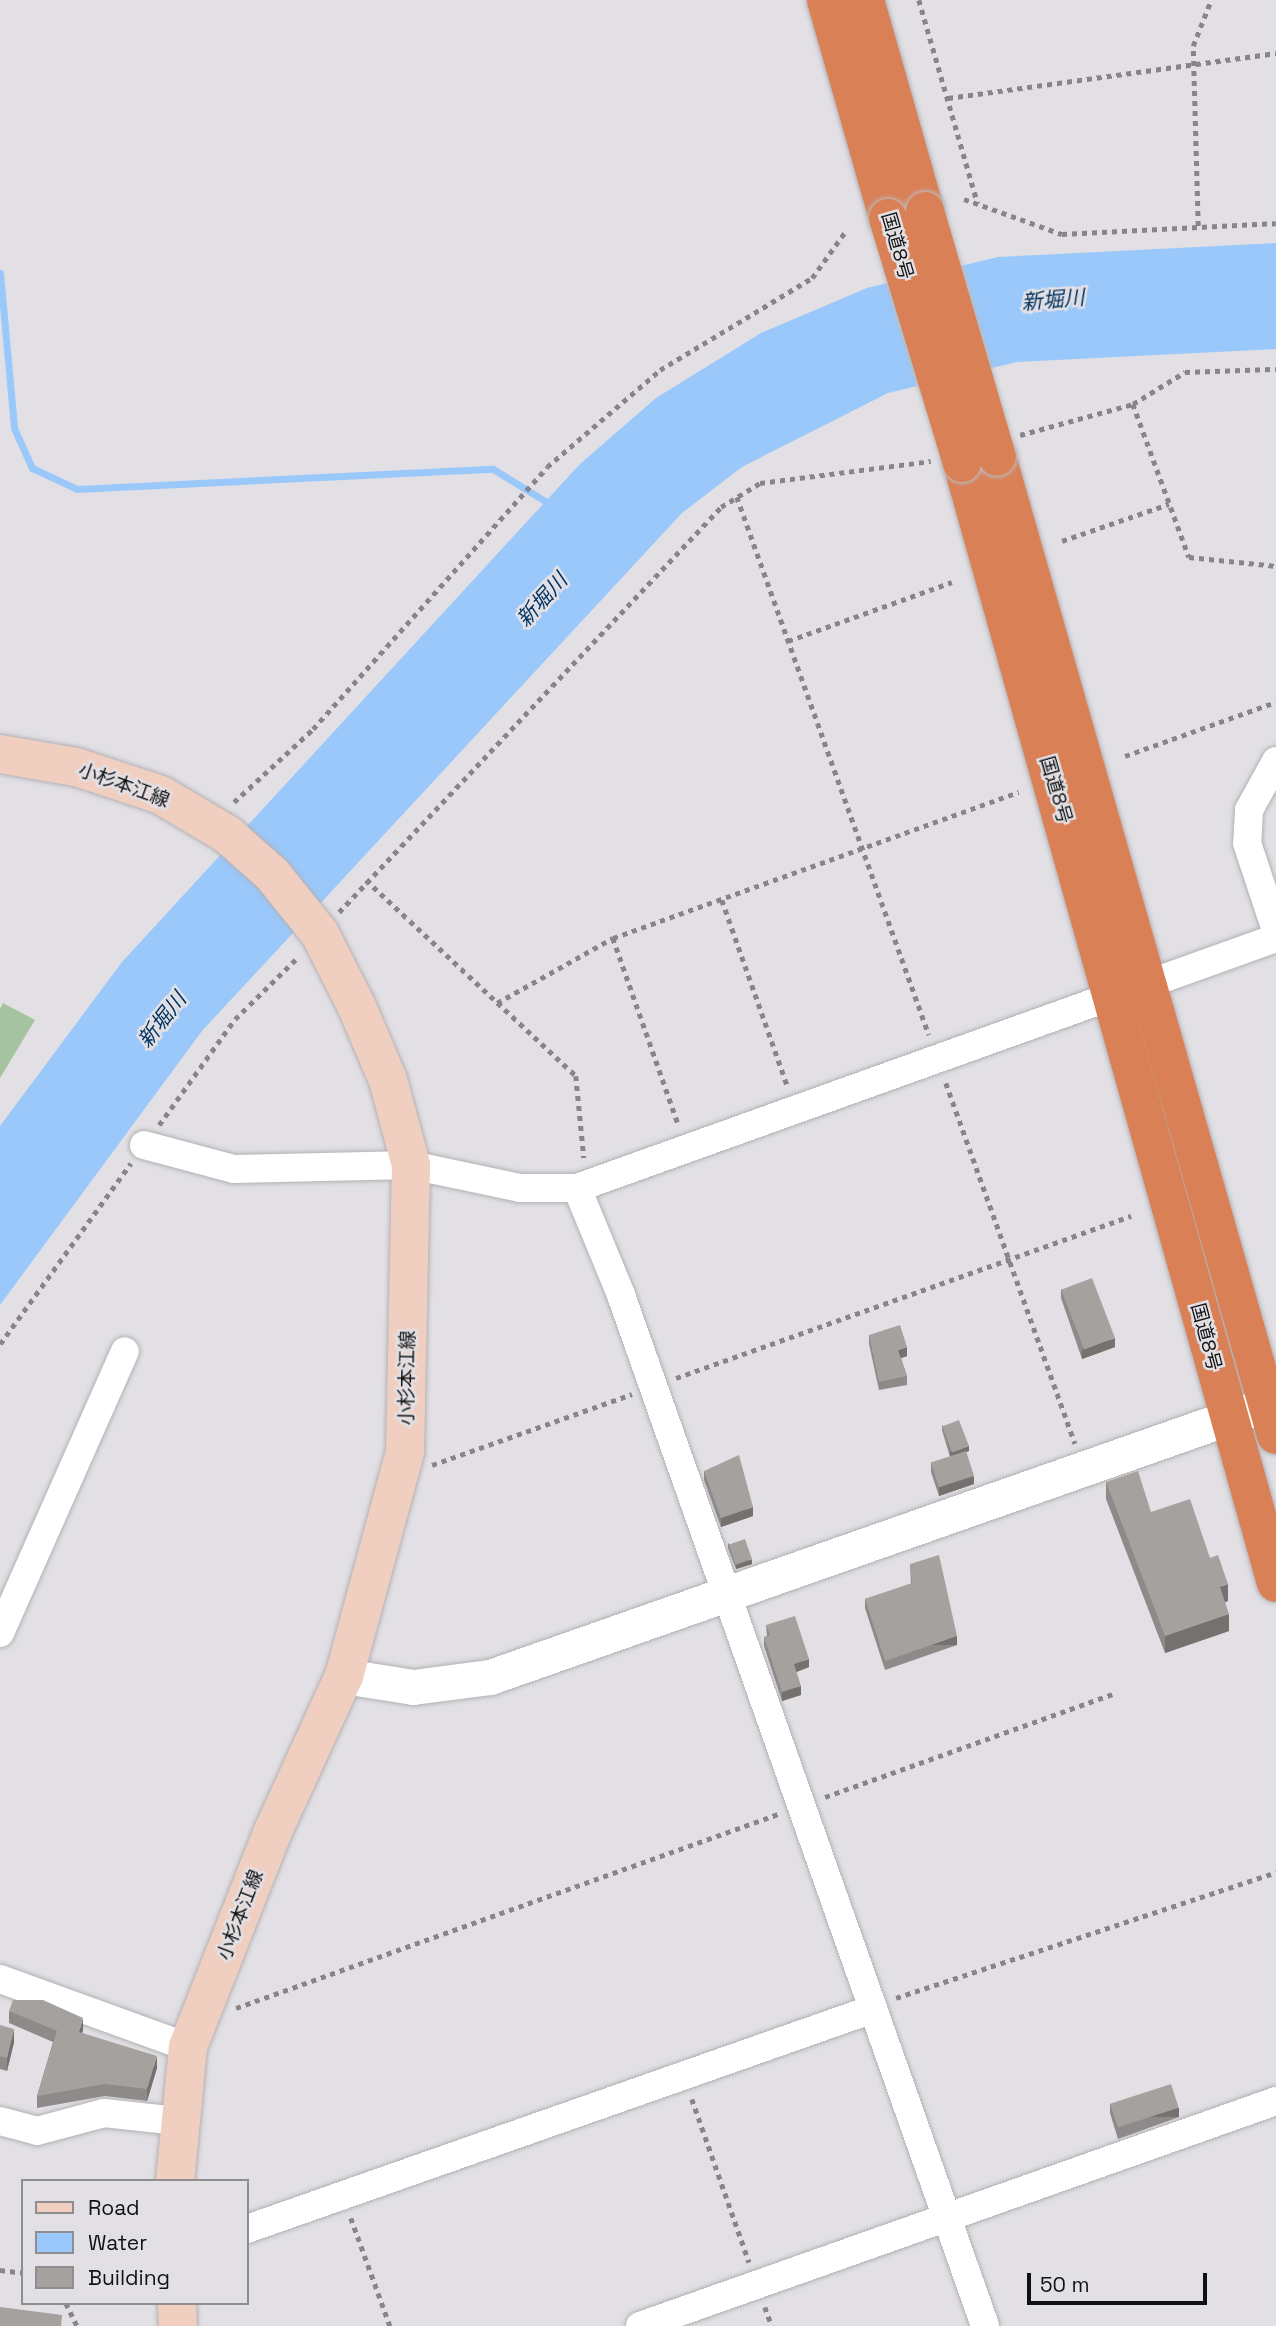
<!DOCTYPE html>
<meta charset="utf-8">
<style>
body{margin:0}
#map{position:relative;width:1276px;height:2326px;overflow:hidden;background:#e2e0e4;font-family:"Space Grotesk","Noto Sans JP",sans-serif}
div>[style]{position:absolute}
.green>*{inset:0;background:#a5c2a1}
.water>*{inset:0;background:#9ac8fb}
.stream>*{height:7px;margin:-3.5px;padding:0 3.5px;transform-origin:3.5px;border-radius:3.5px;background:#9ac8fb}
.path>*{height:4.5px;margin-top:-2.25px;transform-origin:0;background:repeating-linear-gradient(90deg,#878588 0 5px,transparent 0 10px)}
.roads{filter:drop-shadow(0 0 2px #b3b1b5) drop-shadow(0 0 2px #b3b1b5)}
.minor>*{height:28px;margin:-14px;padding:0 14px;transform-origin:14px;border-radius:14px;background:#fff}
.tertiary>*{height:35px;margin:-17.5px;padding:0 17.5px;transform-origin:17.5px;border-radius:17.5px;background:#fff}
.secondary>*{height:38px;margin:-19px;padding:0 19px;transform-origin:19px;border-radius:19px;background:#f1cfc0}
.trunk>*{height:38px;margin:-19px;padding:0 19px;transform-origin:19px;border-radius:19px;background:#da8057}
.bridges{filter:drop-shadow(0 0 2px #bcbcbd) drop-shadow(0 0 2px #bcbcbd)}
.trunk-bridge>*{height:38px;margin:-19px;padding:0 19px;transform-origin:19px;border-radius:19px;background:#da8057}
.wall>*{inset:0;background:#8e8a89}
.shaded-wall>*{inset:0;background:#74716f;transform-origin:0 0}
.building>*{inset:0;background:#a5a19f;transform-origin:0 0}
span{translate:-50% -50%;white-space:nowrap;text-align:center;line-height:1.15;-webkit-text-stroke:5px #e2e0e4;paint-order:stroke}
.street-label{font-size:19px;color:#111112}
.water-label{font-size:21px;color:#023562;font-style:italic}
.legend{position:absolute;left:21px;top:2179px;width:228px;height:126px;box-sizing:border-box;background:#e2e0e4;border:2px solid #8e8d90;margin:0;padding:9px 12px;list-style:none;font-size:21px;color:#111112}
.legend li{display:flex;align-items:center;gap:14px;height:35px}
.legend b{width:35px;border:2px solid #8e8d90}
.scale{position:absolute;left:1027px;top:2273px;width:180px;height:32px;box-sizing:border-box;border:4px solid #111112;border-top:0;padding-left:9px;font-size:21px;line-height:24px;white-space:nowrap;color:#111112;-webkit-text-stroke:5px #e2e0e4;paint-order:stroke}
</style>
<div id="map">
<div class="green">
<i style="clip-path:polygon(3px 1003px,35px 1020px,0 1078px,0 1009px)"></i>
</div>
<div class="water">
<i style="clip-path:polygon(1276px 243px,1276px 349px,1017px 362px,888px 393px,742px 467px,682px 513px,202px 1031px,0 1305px,0 1126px,122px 962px,580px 464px,656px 398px,761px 333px,867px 288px,998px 257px)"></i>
</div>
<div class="stream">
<i style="left:0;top:273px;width:156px;rotate:84.8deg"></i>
<i style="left:14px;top:428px;width:44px;rotate:65.8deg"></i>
<i style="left:32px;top:468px;width:50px;rotate:25deg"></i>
<i style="left:77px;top:489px;width:416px;rotate:-2.8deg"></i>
<i style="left:493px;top:469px;width:70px;rotate:31.7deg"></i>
</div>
<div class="path">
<i style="left:919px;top:0;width:212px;rotate:73.9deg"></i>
<i style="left:948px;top:98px;width:331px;rotate:-7.8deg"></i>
<i style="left:964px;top:199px;width:104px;rotate:19.7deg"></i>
<i style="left:1062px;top:234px;width:214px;rotate:-2.9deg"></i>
<i style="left:1198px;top:226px;width:180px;rotate:-91.6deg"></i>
<i style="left:1193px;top:46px;width:49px;rotate:-68.6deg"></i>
<i style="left:1133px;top:404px;width:163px;rotate:69.9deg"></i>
<i style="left:1189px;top:557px;width:87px;rotate:5.9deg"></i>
<i style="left:1020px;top:435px;width:117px;rotate:-15.3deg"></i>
<i style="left:1133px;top:404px;width:61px;rotate:-31.6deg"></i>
<i style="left:1185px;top:372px;width:91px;rotate:-1.9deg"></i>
<i style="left:737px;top:497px;width:571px;rotate:70.36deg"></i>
<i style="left:1062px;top:541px;width:113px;rotate:-19.1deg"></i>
<i style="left:788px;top:641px;width:174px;rotate:-19.8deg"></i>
<i style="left:1125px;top:756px;width:160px;rotate:-19.7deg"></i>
<i style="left:234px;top:802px;width:108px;rotate:-42.7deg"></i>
<i style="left:313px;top:729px;width:351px;rotate:-48.2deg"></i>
<i style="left:547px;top:467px;width:149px;rotate:-40.6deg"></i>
<i style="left:660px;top:370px;width:178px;rotate:-31.2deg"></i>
<i style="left:812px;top:278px;width:57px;rotate:-54.3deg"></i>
<i style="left:366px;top:880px;width:287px;rotate:43deg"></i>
<i style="left:576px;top:1076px;width:82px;rotate:84.4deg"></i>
<i style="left:722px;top:900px;width:198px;rotate:70.6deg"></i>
<i style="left:339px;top:912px;width:557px;rotate:-46.67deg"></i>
<i style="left:721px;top:507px;width:46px;rotate:-31.6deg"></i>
<i style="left:760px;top:483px;width:172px;rotate:-7.3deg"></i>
<i style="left:613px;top:938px;width:199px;rotate:70.7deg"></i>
<i style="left:497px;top:1003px;width:133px;rotate:-29.3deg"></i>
<i style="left:613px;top:938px;width:431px;rotate:-19.8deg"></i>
<i style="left:946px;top:1083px;width:383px;rotate:70.3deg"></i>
<i style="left:159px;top:1125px;width:130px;rotate:-54.4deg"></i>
<i style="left:235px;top:1019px;width:88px;rotate:-44.5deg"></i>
<i style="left:0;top:1344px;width:223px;rotate:-54.1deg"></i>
<i style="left:676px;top:1378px;width:483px;rotate:-19.6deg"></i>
<i style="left:432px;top:1465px;width:212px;rotate:-19.5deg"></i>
<i style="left:825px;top:1797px;width:305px;rotate:-19.7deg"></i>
<i style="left:896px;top:1998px;width:400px;rotate:-18.3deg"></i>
<i style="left:236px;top:2008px;width:576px;rotate:-19.69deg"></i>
<i style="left:692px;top:2099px;width:173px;rotate:70.7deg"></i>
<i style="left:351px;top:2218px;width:115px;rotate:70.1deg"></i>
<i style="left:0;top:2270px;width:23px;rotate:7deg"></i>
<i style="left:66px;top:2303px;width:25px;rotate:64deg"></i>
<i style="left:765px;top:2307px;width:20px;rotate:70deg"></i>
</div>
<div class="roads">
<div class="minor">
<i style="left:1276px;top:761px;width:56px;rotate:118.9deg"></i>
<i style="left:1249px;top:810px;width:33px;rotate:93deg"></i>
<i style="left:1247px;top:843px;width:92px;rotate:71.6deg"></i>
<i style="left:1145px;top:985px;width:139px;rotate:-19.7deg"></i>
<i style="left:144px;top:1145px;width:93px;rotate:14.9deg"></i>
<i style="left:234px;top:1169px;width:177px;rotate:-1.3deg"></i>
<i style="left:411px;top:1165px;width:111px;rotate:11.9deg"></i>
<i style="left:520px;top:1188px;width:57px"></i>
<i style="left:577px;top:1188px;width:572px;rotate:-19.73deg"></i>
<i style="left:577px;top:1188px;width:116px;rotate:67.6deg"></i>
<i style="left:621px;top:1295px;width:1093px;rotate:70.55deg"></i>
<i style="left:0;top:1633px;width:308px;rotate:-66.1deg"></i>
<i style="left:0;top:1979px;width:200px;rotate:19.9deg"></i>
<i style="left:0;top:2121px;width:38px;rotate:15deg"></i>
<i style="left:37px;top:2131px;width:69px;rotate:-15deg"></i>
<i style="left:104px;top:2113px;width:74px;rotate:6.2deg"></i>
<i style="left:247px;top:2229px;width:664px;rotate:-19.36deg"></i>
<i style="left:640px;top:2326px;width:675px;rotate:-19.48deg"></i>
</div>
<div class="tertiary">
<i style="left:344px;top:1676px;width:70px;rotate:9.1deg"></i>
<i style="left:413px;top:1687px;width:78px;rotate:-7.4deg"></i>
<i style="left:490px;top:1677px;width:812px;rotate:-19.35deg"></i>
</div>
<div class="secondary">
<i style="left:0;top:754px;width:77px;rotate:9.7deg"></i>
<i style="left:76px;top:767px;width:89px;rotate:18.2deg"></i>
<i style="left:161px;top:795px;width:78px;rotate:30.8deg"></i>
<i style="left:228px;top:835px;width:59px;rotate:41.6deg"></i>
<i style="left:272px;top:874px;width:77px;rotate:51.3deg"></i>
<i style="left:320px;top:934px;width:82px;rotate:63.1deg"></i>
<i style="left:357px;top:1007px;width:79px;rotate:67deg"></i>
<i style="left:388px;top:1080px;width:88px;rotate:74.9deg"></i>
<i style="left:411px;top:1165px;width:287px;rotate:91.2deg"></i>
<i style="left:405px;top:1452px;width:232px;rotate:105.2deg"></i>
<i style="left:344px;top:1676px;width:170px;rotate:114.6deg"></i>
<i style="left:273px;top:1831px;width:232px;rotate:111.5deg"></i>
<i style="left:188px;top:2047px;width:135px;rotate:95.5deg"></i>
<i style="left:177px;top:2303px;width:23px;rotate:88deg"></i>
</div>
<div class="trunk">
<i style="left:826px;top:0;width:227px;rotate:74.1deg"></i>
<i style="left:865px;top:0;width:219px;rotate:74.1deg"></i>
<i style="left:997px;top:457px;width:1017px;rotate:74.08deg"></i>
<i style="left:962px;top:463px;width:1163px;rotate:74.34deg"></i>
</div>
</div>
<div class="bridges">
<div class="trunk-bridge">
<i style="left:925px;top:211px;width:256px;rotate:73.7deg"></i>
<i style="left:888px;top:218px;width:256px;rotate:73.2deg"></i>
</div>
</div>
<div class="wall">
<i style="clip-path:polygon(1061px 1289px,1115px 1347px,1082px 1359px,1061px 1298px)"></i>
<i style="clip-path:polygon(869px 1335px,907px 1356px,901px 1358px,907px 1376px,907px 1385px,879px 1390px,869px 1344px)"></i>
<i style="clip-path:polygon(942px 1425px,969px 1451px,966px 1452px,974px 1484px,939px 1496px,931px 1472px,931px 1463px,950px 1457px,942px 1430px)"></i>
<i style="clip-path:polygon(704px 1471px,753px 1516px,721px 1527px,704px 1480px)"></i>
<i style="clip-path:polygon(1106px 1482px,1151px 1512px,1210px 1558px,1228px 1601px,1225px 1602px,1229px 1631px,1165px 1653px,1106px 1499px)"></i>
<i style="clip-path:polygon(728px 1543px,752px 1564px,736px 1569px,728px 1548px)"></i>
<i style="clip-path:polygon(910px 1564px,957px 1645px,885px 1670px,865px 1608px,865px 1599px,911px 1584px)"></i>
<i style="clip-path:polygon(766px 1625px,809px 1667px,796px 1672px,801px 1695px,782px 1701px,764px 1646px,764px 1637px,767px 1636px)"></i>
<i style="clip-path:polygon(9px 2011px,83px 2030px,82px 2033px,157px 2068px,147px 2101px,105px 2096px,37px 2108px,37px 2096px,53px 2042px,9px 2023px)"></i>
<i style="clip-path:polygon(0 2025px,14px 2042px,7px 2071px,0 2069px)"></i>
<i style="clip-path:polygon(1110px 2104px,1179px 2117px,1118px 2139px,1110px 2113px)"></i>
</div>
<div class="shaded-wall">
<i style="clip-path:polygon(1115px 1338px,1115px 1347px,1082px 1359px,1082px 1350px)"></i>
<i style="clip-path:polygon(907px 1347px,907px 1356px,898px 1359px,898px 1350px)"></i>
<i style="clip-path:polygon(969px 1446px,969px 1451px,950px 1457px,950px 1452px)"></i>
<i style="clip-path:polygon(974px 1476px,974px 1484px,939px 1496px,939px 1487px)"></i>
<i style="clip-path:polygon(753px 1507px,753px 1516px,721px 1527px,721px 1518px)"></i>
<i style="clip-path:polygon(752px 1559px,752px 1564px,736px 1569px,736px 1565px)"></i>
<i style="clip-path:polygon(1228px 1584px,1228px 1601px,1220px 1604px,1220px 1587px)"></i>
<i style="clip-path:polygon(1229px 1614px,1229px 1631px,1165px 1653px,1165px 1636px)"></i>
<i style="left:957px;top:1636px;width:9px;height:76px;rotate:90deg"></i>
<i style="clip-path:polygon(809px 1659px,809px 1667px,794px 1673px,794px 1664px)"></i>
<i style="clip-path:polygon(801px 1686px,801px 1695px,782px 1701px,782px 1692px)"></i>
<i style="clip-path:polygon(83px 2018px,83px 2030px,79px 2045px,79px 2032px)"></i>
<i style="clip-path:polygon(14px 2029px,14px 2042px,7px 2071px,7px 2058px)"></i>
<i style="clip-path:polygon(157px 2056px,157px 2068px,147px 2101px,147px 2089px)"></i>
<i style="left:1179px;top:2108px;width:9px;height:65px;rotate:90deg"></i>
</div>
<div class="building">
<i style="left:1092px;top:1278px;width:64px;height:33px;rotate:69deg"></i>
<i style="clip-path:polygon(900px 1325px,907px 1347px,898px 1350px,907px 1376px,879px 1382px,869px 1335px)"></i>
<i style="left:959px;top:1420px;width:28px;height:18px;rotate:69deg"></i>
<i style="left:966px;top:1451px;width:26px;height:37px;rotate:72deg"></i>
<i style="clip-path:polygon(739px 1455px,753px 1507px,721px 1518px,704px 1471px)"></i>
<i style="clip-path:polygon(1138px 1471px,1151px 1512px,1190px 1499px,1210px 1558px,1218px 1555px,1228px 1584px,1220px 1587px,1229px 1614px,1165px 1636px,1106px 1482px)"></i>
<i style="left:745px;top:1539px;width:21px;height:17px;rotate:71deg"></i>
<i style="clip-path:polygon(939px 1555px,957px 1636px,885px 1661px,865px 1599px,912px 1583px,910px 1564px)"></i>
<i style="clip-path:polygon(795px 1616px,809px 1659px,794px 1664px,801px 1686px,782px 1692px,764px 1637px,770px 1635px,766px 1625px)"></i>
<i style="clip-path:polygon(13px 2000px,43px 2000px,83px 2018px,79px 2032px,157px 2056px,147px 2089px,105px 2084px,37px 2096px,57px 2031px,9px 2011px)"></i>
<i style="clip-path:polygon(0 2025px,14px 2029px,7px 2058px,0 2056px)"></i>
<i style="left:1171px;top:2084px;width:25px;height:64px;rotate:72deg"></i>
<i style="clip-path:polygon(0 2307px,62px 2315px,61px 2326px,0 2326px)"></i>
</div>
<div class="street-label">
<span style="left:897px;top:246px;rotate:74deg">国道8号</span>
<span style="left:124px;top:785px;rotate:20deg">小杉本江線</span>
<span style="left:1056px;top:790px;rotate:74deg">国道8号</span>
<span style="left:1206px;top:1337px;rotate:75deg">国道8号</span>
<span style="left:407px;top:1378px;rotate:-89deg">小杉本江線</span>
<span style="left:240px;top:1915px;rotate:-69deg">小杉本江線</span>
</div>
<div class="water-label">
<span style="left:1053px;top:300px;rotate:-5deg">新堀川</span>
<span style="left:542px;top:600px;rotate:-48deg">新堀川</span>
<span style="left:162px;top:1020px;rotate:-52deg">新堀川</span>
</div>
<ul class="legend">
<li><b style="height:9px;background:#f1cfc0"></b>Road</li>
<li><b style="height:19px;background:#9ac8fb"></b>Water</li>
<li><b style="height:19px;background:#a5a19f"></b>Building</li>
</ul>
<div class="scale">50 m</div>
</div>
